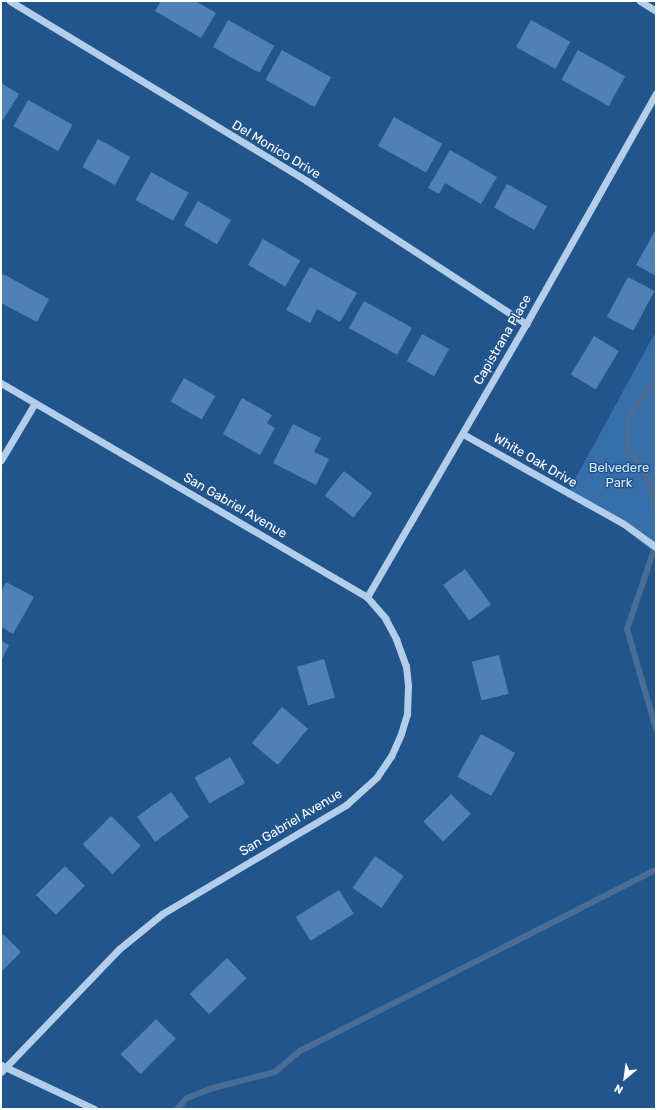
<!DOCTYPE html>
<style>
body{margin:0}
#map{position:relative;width:657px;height:1110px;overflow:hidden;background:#23558d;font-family:Rubik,sans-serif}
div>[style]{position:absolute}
.green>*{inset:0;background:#376faa}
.stream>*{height:6px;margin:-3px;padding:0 3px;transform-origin:3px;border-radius:3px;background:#4a6d95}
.building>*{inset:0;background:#5081b6;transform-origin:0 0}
.minor>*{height:7px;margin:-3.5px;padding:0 3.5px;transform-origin:3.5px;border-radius:3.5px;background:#b2ceeb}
span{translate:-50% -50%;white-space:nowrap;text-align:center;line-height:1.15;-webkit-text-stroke:3px #23558d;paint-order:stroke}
.street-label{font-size:13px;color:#fff}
.park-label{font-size:13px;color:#d6e7f8}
.frame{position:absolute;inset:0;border:2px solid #fff;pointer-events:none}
.north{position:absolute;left:605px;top:1058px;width:40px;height:40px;-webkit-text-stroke:3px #23558d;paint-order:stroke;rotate:209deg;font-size:11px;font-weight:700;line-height:16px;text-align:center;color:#fff}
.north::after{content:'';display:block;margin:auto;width:14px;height:18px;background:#fff;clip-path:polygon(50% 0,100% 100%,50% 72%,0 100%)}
</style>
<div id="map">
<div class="green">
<i style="clip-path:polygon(656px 331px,656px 554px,602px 511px,568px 492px)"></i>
</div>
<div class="stream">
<i style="left:656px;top:383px;width:13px;rotate:141deg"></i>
<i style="left:646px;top:391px;width:30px;rotate:124deg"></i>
<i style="left:629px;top:416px;width:34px;rotate:93deg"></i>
<i style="left:627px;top:450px;width:28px;rotate:49deg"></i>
<i style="left:645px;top:471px;width:39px;rotate:73deg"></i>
<i style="left:656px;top:544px;width:90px;rotate:108.8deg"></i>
<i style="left:627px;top:629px;width:104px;rotate:73.8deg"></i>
<i style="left:177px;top:1109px;width:15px;rotate:-48deg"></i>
<i style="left:187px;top:1098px;width:25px;rotate:-21deg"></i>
<i style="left:210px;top:1089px;width:67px;rotate:-14.7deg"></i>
<i style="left:275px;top:1072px;width:33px;rotate:-40deg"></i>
<i style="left:300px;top:1051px;width:399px;rotate:-27deg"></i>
</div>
<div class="building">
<i style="clip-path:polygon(161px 1px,195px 1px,216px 13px,201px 38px,155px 11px)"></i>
<i style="left:228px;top:20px;width:53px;height:31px;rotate:29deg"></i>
<i style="left:531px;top:20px;width:45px;height:31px;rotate:29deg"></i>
<i style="left:282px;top:50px;width:56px;height:34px;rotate:29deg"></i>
<i style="left:578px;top:50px;width:54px;height:34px;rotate:29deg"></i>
<i style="clip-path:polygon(1px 83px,19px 94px,3px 120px,1px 119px)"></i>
<i style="left:28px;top:100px;width:51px;height:30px;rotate:29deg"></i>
<i style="left:394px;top:117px;width:55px;height:33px;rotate:29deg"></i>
<i style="left:98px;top:139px;width:37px;height:32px;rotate:29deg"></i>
<i style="clip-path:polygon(450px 150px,497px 177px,481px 204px,445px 183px,439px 194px,428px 188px)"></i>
<i style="left:151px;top:172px;width:43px;height:32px;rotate:29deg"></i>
<i style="left:507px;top:184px;width:46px;height:27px;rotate:29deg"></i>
<i style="left:198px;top:201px;width:38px;height:28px;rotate:30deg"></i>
<i style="clip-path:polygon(656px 229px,656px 276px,636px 265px)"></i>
<i style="left:263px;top:239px;width:43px;height:30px;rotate:30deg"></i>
<i style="clip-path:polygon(310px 267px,357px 293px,340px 322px,317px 309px,310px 323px,286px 310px)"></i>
<i style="clip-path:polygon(3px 274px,49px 299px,37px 322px,1px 303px,1px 278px)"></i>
<i style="left:628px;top:277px;width:30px;height:45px;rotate:28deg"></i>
<i style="left:364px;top:301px;width:55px;height:31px;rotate:29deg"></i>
<i style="left:422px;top:334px;width:31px;height:31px;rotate:29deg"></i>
<i style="left:594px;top:336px;width:29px;height:45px;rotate:31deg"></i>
<i style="left:184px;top:378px;width:36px;height:27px;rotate:30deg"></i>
<i style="clip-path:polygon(242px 398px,272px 415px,267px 423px,275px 428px,260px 455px,223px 434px)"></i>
<i style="clip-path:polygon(293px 424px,321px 438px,314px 452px,329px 459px,316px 485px,273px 463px)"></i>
<i style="left:344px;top:471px;width:36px;height:31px;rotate:38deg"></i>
<i style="left:465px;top:569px;width:44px;height:27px;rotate:54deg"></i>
<i style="clip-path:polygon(6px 582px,34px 597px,13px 634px,1px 627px,1px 592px)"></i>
<i style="clip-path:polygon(1px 641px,9px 645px,1px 661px)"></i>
<i style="left:499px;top:655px;width:40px;height:28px;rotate:76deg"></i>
<i style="left:324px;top:659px;width:40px;height:28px;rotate:74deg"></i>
<i style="left:282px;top:707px;width:34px;height:47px;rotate:40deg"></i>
<i style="left:481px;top:734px;width:39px;height:49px;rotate:29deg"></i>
<i style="left:230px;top:757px;width:30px;height:41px;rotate:60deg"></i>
<i style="left:171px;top:792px;width:31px;height:42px;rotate:54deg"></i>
<i style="left:451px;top:794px;width:28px;height:39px;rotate:45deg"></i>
<i style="left:111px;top:816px;width:42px;height:40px;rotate:45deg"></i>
<i style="left:375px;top:856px;width:35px;height:39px;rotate:35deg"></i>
<i style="left:65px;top:866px;width:28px;height:41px;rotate:45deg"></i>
<i style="left:339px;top:890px;width:28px;height:51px;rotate:58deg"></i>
<i style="clip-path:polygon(3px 934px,21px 952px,1px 972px,1px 937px)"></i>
<i style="left:227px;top:958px;width:28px;height:52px;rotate:46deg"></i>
<i style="left:156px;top:1019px;width:28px;height:50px;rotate:45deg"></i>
</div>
<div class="minor">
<i style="left:10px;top:1px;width:347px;rotate:31.2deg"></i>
<i style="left:307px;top:181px;width:262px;rotate:33.1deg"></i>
<i style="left:640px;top:1px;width:19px;rotate:32deg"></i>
<i style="left:1px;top:383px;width:424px;rotate:30.3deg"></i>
<i style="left:367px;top:597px;width:28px;rotate:49deg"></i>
<i style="left:385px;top:618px;width:24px;rotate:62deg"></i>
<i style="left:396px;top:639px;width:29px;rotate:70deg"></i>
<i style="left:406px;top:666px;width:20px;rotate:84deg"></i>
<i style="left:408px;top:686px;width:28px;rotate:92deg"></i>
<i style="left:407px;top:714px;width:21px;rotate:107deg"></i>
<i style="left:401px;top:734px;width:24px;rotate:114deg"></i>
<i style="left:391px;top:756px;width:25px;rotate:124deg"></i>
<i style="left:377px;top:777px;width:42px;rotate:137.9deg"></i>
<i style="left:346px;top:805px;width:214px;rotate:149.4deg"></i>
<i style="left:162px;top:914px;width:55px;rotate:140.9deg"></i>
<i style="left:119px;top:949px;width:170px;rotate:133.8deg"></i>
<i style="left:463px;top:434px;width:184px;rotate:29.2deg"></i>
<i style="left:624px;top:524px;width:39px;rotate:36deg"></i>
<i style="left:1px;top:460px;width:66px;rotate:-59.2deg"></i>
<i style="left:367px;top:597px;width:316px;rotate:-59.8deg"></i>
<i style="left:526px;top:324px;width:265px;rotate:-60.6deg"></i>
<i style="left:1px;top:1065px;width:103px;rotate:25.3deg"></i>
</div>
<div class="street-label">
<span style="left:276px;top:150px;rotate:31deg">Del Monico Drive</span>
<span style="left:503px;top:340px;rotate:-60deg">Capistrana Place</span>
<span style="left:535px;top:461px;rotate:30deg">White Oak Drive</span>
<span style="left:235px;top:506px;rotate:30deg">San Gabriel Avenue</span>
<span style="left:291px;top:823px;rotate:-31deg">San Gabriel Avenue</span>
</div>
<div class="park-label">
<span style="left:619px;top:476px">Belvedere<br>Park</span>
</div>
<div class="frame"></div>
<div class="north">N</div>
</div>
